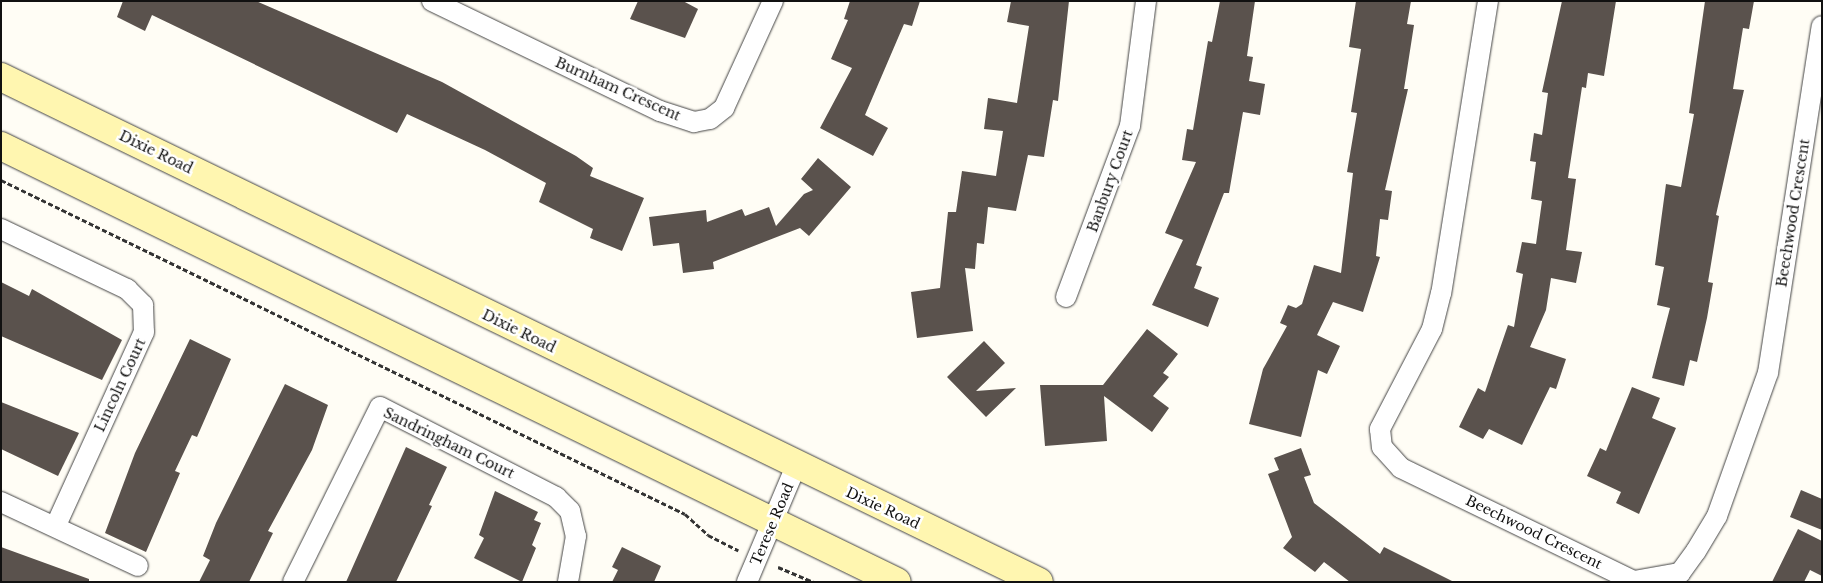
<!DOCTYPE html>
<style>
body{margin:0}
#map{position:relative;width:1823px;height:583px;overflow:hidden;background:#fffdf5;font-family:"Libre Baskerville",serif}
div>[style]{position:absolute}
.building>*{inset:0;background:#5a524d}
.path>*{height:3px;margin-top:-1.5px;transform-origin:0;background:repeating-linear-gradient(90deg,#333 0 5px,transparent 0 7.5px)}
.roads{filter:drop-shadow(0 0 1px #444) drop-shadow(0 0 1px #444)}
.street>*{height:20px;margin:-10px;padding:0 10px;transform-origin:10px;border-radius:10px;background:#fff}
.secondary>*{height:28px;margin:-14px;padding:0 14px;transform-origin:14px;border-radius:14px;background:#fff6b0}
span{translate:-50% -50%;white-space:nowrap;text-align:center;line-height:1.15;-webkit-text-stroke:5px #fff;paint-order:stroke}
.street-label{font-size:14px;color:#111}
.frame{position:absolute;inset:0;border:2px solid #111;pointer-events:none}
</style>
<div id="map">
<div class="building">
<i style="clip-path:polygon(123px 1px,256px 1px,442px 82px,576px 156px,593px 168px,590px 176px,644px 198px,622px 251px,590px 238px,593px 229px,539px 202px,546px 183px,485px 150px,407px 114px,397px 133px,152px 15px,145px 31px,117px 17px)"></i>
<i style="clip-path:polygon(638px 1px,683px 1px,698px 9px,685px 38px,630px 19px)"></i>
<i style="clip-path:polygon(850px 1px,920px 1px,912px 26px,904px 24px,865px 115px,888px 128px,873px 156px,820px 128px,852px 68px,831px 59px,848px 20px,844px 19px)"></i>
<i style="clip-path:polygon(1011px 1px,1069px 1px,1058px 101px,1053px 100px,1044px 157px,1028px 155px,1016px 211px,988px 207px,984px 244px,977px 243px,975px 269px,965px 268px,973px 331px,917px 338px,911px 292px,940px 288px,948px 212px,956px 212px,962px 171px,996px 176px,1003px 131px,984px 129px,988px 98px,1017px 103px,1029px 26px,1007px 22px)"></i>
<i style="clip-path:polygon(1220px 1px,1255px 1px,1247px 56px,1253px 57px,1249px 81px,1265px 84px,1260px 115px,1243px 112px,1229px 193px,1224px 193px,1196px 265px,1202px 267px,1194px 288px,1219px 298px,1208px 327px,1152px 305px,1183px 240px,1165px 233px,1196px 162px,1182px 160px,1187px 129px,1193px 130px,1208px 41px,1212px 42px)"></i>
<i style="clip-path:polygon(1356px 1px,1411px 1px,1407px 24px,1414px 25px,1404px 89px,1408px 89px,1385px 190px,1392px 191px,1388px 220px,1380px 219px,1376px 256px,1380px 257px,1363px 312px,1333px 302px,1317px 335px,1340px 346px,1327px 374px,1318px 370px,1301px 437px,1249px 424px,1263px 369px,1287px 326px,1280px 323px,1288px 305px,1296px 308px,1302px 304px,1314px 265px,1341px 273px,1353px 173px,1347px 172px,1357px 113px,1351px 112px,1361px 49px,1349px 47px)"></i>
<i style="clip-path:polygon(1562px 1px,1616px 1px,1604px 76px,1588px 73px,1586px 88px,1582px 87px,1568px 178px,1576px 179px,1566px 250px,1582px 252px,1576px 283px,1551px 278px,1546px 310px,1530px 347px,1566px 359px,1556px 389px,1550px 387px,1522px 445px,1489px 429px,1483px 439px,1459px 427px,1478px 388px,1485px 392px,1508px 325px,1514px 327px,1523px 274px,1516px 272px,1522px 242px,1536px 244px,1542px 201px,1531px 199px,1536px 162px,1530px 161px,1534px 133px,1542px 135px,1548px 93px,1542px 92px)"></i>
<i style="clip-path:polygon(1705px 1px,1754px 1px,1749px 29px,1743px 28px,1733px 89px,1744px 90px,1716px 215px,1719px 216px,1708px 282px,1713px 283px,1707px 318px,1697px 362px,1690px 360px,1684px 386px,1652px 378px,1670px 308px,1657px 305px,1664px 267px,1655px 265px,1666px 184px,1681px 187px,1694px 114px,1689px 113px)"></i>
<i style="clip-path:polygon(818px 158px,851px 187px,809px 236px,800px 228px,713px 262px,714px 269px,683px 273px,679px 243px,653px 246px,649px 217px,706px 210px,707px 222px,742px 209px,745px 216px,769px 207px,776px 226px,804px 194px,813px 190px,801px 179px)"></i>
<i style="clip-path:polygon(1px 282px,29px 296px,32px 289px,122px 340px,102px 380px,1px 336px)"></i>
<i style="clip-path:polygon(1147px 329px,1178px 354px,1163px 373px,1169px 377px,1153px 396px,1169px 408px,1152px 432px,1104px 396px,1107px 441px,1045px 446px,1040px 385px,1103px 385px)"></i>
<i style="clip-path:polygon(190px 339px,231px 359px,197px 437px,192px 435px,175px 471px,180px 473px,146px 552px,105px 533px,135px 453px)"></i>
<i style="clip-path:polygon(984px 341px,1005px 363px,976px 391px,1016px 388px,986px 417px,947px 377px)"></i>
<i style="clip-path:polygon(285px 384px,328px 405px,312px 450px,268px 531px,273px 533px,249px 582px,199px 582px,210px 560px,203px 556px,216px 523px)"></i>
<i style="clip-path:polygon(1632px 387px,1660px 398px,1652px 418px,1676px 428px,1639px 514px,1616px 503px,1621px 492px,1587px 476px,1600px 448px,1606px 451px)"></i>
<i style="clip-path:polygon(1px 402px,79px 433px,58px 476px,1px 449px)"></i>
<i style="clip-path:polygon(406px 447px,447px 467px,429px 505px,432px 506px,396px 582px,346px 582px)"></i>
<i style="clip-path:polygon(1301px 448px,1311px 475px,1304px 477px,1314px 503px,1380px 554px,1384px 547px,1454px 582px,1350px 582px,1324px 562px,1315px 572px,1283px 548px,1292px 537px,1268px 474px,1279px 470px,1274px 458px)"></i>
<i style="clip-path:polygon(1801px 490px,1822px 499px,1822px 530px,1790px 517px)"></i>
<i style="clip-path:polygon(495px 491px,538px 512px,534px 520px,541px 523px,532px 545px,536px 548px,522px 582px,474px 558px,484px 538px,479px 535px)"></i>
<i style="clip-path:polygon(1798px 529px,1822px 541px,1822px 576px,1810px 570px,1804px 582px,1772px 582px)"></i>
<i style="clip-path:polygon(1px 547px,89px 579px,89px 582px,1px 582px)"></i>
<i style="clip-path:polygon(622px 547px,661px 566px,654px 582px,612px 582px,618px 570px,612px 567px)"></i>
</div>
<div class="path">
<i style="left:1px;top:180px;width:761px;rotate:26.03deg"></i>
<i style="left:685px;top:514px;width:31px;rotate:42deg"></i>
<i style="left:708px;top:535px;width:34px;rotate:27deg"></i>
<i style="left:778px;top:567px;width:39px;rotate:23deg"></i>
</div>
<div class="roads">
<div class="street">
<i style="left:432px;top:1px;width:253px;rotate:25.8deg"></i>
<i style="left:660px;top:111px;width:36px;rotate:18deg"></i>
<i style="left:694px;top:122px;width:16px;rotate:-11deg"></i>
<i style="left:710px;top:119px;width:18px;rotate:-38deg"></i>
<i style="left:724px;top:108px;width:118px;rotate:-65.4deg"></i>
<i style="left:1488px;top:1px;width:296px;rotate:99.1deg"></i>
<i style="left:1441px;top:293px;width:37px;rotate:104deg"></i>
<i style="left:1432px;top:329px;width:113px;rotate:117.5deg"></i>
<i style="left:1380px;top:429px;width:18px;rotate:84deg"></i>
<i style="left:1382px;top:447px;width:28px;rotate:48deg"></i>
<i style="left:1401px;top:468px;width:259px;rotate:25.9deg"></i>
<i style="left:1634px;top:581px;width:47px;rotate:-9.9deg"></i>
<i style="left:1680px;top:573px;width:27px;rotate:-54deg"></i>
<i style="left:1696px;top:551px;width:41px;rotate:-59deg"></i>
<i style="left:1717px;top:516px;width:152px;rotate:-70.4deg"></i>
<i style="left:1768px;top:373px;width:351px;rotate:-81.2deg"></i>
<i style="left:1px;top:229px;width:140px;rotate:25.5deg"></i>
<i style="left:127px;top:289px;width:23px;rotate:45deg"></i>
<i style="left:143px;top:305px;width:27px;rotate:88deg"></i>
<i style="left:144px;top:332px;width:214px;rotate:114.5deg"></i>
<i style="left:1066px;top:297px;width:183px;rotate:-69.5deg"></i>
<i style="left:1130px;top:126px;width:126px;rotate:-82.7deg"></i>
<i style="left:1px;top:502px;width:151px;rotate:25deg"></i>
<i style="left:293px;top:582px;width:195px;rotate:-63.6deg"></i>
<i style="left:380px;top:407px;width:198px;rotate:27.1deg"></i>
<i style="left:556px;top:497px;width:20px;rotate:45deg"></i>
<i style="left:570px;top:511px;width:26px;rotate:77deg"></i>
<i style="left:576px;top:536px;width:47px;rotate:99.9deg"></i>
<i style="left:747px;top:582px;width:126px;rotate:-67.1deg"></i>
</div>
<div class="secondary">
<i style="left:1px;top:77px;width:1154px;rotate:25.94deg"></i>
<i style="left:1px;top:146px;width:996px;rotate:25.95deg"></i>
</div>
</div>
<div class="street-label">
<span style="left:618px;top:89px;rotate:24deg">Burnham Crescent</span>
<span style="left:156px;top:152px;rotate:26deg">Dixie Road</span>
<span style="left:1110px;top:181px;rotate:-70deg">Banbury Court</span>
<span style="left:1793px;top:213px;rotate:-81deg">Beechwood Crescent</span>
<span style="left:519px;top:331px;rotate:26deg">Dixie Road</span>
<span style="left:120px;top:385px;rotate:-65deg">Lincoln Court</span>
<span style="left:449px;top:443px;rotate:26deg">Sandringham Court</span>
<span style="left:883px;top:508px;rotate:25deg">Dixie Road</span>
<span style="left:772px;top:524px;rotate:-67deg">Terese Road</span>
<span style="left:1534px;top:532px;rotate:26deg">Beechwood Crescent</span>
</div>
<div class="frame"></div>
</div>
